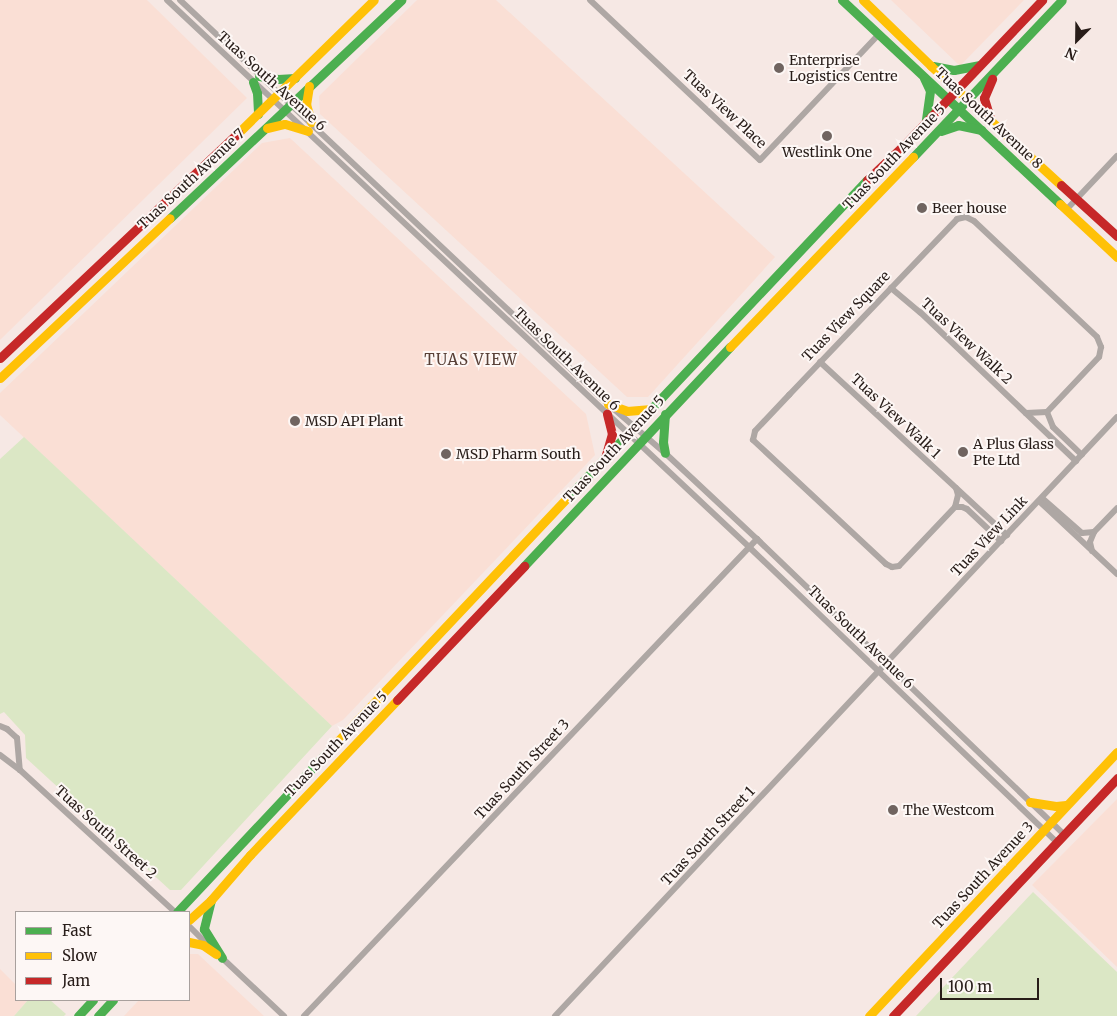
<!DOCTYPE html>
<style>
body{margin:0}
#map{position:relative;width:1117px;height:1016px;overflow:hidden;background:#f6e8e4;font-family:Merriweather,serif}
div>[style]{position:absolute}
.built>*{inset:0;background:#fadfd5}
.green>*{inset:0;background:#dbe7c5}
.street>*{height:6px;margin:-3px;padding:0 3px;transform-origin:3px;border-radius:3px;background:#aea7a4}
.fast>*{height:9px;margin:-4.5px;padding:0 4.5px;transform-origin:4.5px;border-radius:4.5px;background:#4caf50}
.slow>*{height:9px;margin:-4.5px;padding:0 4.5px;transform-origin:4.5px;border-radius:4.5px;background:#ffc107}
.jam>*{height:9px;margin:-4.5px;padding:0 4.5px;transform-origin:4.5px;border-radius:4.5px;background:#c62828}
.dots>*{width:14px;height:14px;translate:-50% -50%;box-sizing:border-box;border:2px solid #fdf7f5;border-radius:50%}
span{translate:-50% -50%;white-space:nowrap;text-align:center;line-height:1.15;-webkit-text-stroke:4px #fdf7f5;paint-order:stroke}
.poi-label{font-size:14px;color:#281d19}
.left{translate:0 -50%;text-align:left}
.street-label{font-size:14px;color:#281d19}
.neighbourhood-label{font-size:15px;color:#584037;letter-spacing:1px}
.legend{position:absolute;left:15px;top:911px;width:175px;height:90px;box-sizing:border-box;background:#fdf7f5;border:1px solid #a8a09d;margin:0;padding:6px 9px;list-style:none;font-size:15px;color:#281d19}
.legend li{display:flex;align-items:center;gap:10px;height:25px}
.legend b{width:25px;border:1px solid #a8a09d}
.north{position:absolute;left:1052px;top:15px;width:50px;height:50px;-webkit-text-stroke:4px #fdf7f5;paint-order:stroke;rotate:203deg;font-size:14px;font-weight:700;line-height:20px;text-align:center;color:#281d19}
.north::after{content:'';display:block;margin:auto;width:18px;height:22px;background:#281d19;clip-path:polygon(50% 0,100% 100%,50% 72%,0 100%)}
.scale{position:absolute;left:940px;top:978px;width:99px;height:22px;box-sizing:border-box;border:2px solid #281d19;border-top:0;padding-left:6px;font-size:15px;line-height:18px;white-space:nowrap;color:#281d19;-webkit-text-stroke:4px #fdf7f5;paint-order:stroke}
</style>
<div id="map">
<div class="built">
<i style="clip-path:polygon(0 0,147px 0,247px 98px,0 340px)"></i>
<i style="clip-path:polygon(417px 0,496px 0,775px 257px,648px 397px,627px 397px,320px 114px,319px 96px)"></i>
<i style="clip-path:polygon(891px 0,1024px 0,960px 66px)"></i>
<i style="clip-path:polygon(290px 138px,586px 414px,595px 455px,343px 720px,332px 726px,0 415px,0 393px,262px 143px)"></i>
<i style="clip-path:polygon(1117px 799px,1117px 967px,1032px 885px)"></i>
<i style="clip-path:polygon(189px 954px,198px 954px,264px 1016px,124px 1016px,139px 1000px,189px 1000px)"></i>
<i style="clip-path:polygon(0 969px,16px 985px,16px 1000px,28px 1000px,14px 1016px,0 1016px)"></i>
</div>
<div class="green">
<i style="clip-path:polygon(24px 437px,332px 726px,181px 890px,170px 890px,26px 758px,25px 735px,4px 712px,0 714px,0 459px)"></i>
<i style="clip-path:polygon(1033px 892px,1117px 972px,1117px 1016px,916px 1016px)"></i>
<i style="clip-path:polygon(28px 1000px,50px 1000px,66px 1014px,64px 1016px,14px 1016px)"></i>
</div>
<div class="street">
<i style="left:167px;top:0;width:799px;rotate:43.22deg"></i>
<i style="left:749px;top:547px;width:426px;rotate:43.8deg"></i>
<i style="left:180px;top:0;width:589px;rotate:43.35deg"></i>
<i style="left:608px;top:404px;width:75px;rotate:40.7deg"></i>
<i style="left:665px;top:453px;width:126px;rotate:43.1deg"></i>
<i style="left:757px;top:539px;width:426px;rotate:43.9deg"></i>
<i style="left:590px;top:0;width:233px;rotate:43.3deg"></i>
<i style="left:760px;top:160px;width:173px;rotate:-46.6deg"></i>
<i style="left:1067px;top:209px;width:73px;rotate:-46.7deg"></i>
<i style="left:891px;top:288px;width:38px;rotate:40deg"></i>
<i style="left:920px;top:312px;width:216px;rotate:43.7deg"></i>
<i style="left:820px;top:362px;width:255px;rotate:42.8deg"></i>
<i style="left:1047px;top:412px;width:16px;rotate:68deg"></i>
<i style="left:1053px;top:427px;width:40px;rotate:44deg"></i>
<i style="left:1026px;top:413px;width:21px;rotate:-3deg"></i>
<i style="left:956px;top:488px;width:7px;rotate:74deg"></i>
<i style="left:958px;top:495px;width:12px;rotate:104deg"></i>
<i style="left:955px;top:507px;width:81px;rotate:133.5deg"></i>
<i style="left:899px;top:566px;width:7px;rotate:172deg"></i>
<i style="left:892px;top:567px;width:7px;rotate:-153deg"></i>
<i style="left:886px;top:564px;width:182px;rotate:-137deg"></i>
<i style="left:753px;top:440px;width:9px;rotate:-77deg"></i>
<i style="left:755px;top:431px;width:50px;rotate:-46.6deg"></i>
<i style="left:789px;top:395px;width:243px;rotate:-46.3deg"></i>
<i style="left:957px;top:219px;width:9px;rotate:-13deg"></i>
<i style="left:966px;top:217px;width:9px;rotate:27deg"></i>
<i style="left:974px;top:221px;width:169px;rotate:43.3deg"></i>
<i style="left:1097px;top:337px;width:11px;rotate:68deg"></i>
<i style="left:1101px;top:347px;width:10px;rotate:101deg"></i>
<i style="left:1099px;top:357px;width:76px;rotate:133.4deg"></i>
<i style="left:1042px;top:498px;width:53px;rotate:41.2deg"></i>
<i style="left:1082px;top:533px;width:12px;rotate:-5deg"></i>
<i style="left:1094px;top:532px;width:33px;rotate:-46deg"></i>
<i style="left:1039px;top:501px;width:107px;rotate:43.1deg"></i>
<i style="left:955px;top:507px;width:7px"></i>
<i style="left:962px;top:507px;width:5px;rotate:22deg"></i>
<i style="left:967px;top:509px;width:47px;rotate:43.3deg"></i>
<i style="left:1092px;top:551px;width:9px;rotate:-103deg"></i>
<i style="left:1090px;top:542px;width:11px;rotate:-68deg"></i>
<i style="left:0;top:726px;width:8px;rotate:23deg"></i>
<i style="left:7px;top:729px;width:13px;rotate:42deg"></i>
<i style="left:17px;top:738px;width:32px;rotate:85deg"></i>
<i style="left:0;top:755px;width:25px;rotate:37deg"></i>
<i style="left:20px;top:770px;width:210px;rotate:42.5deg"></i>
<i style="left:189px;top:926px;width:28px;rotate:45deg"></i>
<i style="left:220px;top:956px;width:88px;rotate:43.2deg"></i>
<i style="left:304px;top:1016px;width:658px;rotate:-46.48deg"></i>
<i style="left:555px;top:1016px;width:821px;rotate:-46.83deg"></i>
</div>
<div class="fast">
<i style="left:842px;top:0;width:299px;rotate:43.1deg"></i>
<i style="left:933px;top:66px;width:21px;rotate:11deg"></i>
<i style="left:954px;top:70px;width:25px;rotate:-11deg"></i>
<i style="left:259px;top:76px;width:19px;rotate:9deg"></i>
<i style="left:278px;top:79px;width:17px;rotate:-3deg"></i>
<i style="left:924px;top:78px;width:14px;rotate:65deg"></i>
<i style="left:930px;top:91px;width:30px;rotate:98deg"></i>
<i style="left:253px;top:82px;width:12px;rotate:70deg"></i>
<i style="left:257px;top:93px;width:21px;rotate:87deg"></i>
<i style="left:941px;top:131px;width:18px;rotate:-19deg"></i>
<i style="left:958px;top:125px;width:24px;rotate:12deg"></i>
<i style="left:913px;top:157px;width:216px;rotate:-46.5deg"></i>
<i style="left:170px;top:218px;width:318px;rotate:-43.3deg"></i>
<i style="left:665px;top:414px;width:28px;rotate:94deg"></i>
<i style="left:663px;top:442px;width:11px;rotate:80deg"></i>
<i style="left:567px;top:498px;width:437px;rotate:-46.7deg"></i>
<i style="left:524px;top:566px;width:301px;rotate:-46.8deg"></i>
<i style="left:211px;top:900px;width:30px;rotate:104deg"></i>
<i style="left:204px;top:929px;width:34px;rotate:58deg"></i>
<i style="left:177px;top:912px;width:229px;rotate:-46.8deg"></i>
<i style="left:78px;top:1016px;width:22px;rotate:-47deg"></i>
<i style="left:98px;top:1016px;width:22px;rotate:-47deg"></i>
</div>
<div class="slow">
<i style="left:863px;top:0;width:95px;rotate:44.1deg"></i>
<i style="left:931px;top:66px;width:176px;rotate:42.5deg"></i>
<i style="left:309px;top:86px;width:18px;rotate:99deg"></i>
<i style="left:306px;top:104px;width:19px;rotate:74deg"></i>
<i style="left:267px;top:128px;width:18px;rotate:-13deg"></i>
<i style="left:285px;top:124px;width:24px;rotate:17deg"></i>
<i style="left:238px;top:133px;width:190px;rotate:-44.4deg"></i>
<i style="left:1060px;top:204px;width:78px;rotate:42.9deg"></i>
<i style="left:730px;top:347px;width:264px;rotate:-46.1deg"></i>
<i style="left:0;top:378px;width:233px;rotate:-43.3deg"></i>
<i style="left:608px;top:404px;width:20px;rotate:20deg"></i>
<i style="left:627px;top:411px;width:24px;rotate:-5deg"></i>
<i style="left:334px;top:745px;width:340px;rotate:-46.7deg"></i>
<i style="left:1030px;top:802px;width:26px;rotate:9deg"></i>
<i style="left:1056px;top:806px;width:10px;rotate:-6deg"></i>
<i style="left:189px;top:920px;width:30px;rotate:-42deg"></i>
<i style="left:211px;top:900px;width:60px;rotate:-49.1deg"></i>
<i style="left:250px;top:855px;width:214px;rotate:-46.5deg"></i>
<i style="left:189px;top:942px;width:14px;rotate:12deg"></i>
<i style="left:203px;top:945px;width:16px;rotate:35deg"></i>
<i style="left:869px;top:1016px;width:362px;rotate:-46.8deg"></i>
</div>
<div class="jam">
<i style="left:990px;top:118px;width:21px;rotate:-107deg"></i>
<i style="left:984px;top:98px;width:21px;rotate:-67deg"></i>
<i style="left:867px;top:180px;width:52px;rotate:-43.5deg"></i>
<i style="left:905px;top:144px;width:199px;rotate:-46.4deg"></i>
<i style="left:1061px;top:185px;width:76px;rotate:42.3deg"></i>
<i style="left:0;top:358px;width:328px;rotate:-43.4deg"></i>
<i style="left:605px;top:458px;width:25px;rotate:-74deg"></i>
<i style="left:612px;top:434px;width:21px;rotate:-104deg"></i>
<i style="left:397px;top:700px;width:185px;rotate:-46.5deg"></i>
<i style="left:893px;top:1016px;width:327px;rotate:-46.7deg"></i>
</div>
<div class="dots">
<i style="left:779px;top:68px;background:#706460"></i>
<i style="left:827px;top:136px;background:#706460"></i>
<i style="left:922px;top:208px;background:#706460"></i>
<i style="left:295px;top:421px;background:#706460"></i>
<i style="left:963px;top:452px;background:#706460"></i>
<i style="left:446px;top:454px;background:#706460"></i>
<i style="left:893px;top:810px;background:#706460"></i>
</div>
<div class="poi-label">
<span class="left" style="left:789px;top:68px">Enterprise<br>Logistics Centre</span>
<span style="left:827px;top:152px">Westlink One</span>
<span class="left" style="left:932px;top:208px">Beer house</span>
<span class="left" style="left:305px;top:421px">MSD API Plant</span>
<span class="left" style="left:973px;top:452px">A Plus Glass<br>Pte Ltd</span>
<span class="left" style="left:456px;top:454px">MSD Pharm South</span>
<span class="left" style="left:903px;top:810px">The Westcom</span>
</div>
<div class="street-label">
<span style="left:272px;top:81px;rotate:42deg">Tuas South Avenue 6</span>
<span style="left:725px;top:109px;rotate:43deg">Tuas View Place</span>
<span style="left:989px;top:118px;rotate:43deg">Tuas South Avenue 8</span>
<span style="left:894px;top:157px;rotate:-46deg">Tuas South Avenue 5</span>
<span style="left:191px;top:179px;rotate:-43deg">Tuas South Avenue 7</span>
<span style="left:846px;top:316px;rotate:-46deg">Tuas View Square</span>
<span style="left:967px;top:341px;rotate:43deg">Tuas View Walk 2</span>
<span style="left:567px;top:359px;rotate:44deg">Tuas South Avenue 6</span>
<span style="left:896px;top:416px;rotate:43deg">Tuas View Walk 1</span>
<span style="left:614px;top:449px;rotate:-47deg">Tuas South Avenue 5</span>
<span style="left:989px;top:536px;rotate:-47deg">Tuas View Link</span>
<span style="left:861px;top:637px;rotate:44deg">Tuas South Avenue 6</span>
<span style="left:336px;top:744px;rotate:-46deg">Tuas South Avenue 5</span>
<span style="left:522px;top:769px;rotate:-47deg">Tuas South Street 3</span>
<span style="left:106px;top:832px;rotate:42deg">Tuas South Street 2</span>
<span style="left:708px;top:836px;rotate:-47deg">Tuas South Street 1</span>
<span style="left:983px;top:875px;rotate:-47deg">Tuas South Avenue 3</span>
</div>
<div class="neighbourhood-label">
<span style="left:471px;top:360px">TUAS VIEW</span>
</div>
<ul class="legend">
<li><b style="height:6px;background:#4caf50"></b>Fast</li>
<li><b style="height:6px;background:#ffc107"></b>Slow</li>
<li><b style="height:6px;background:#c62828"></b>Jam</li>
</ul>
<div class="north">N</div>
<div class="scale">100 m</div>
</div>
